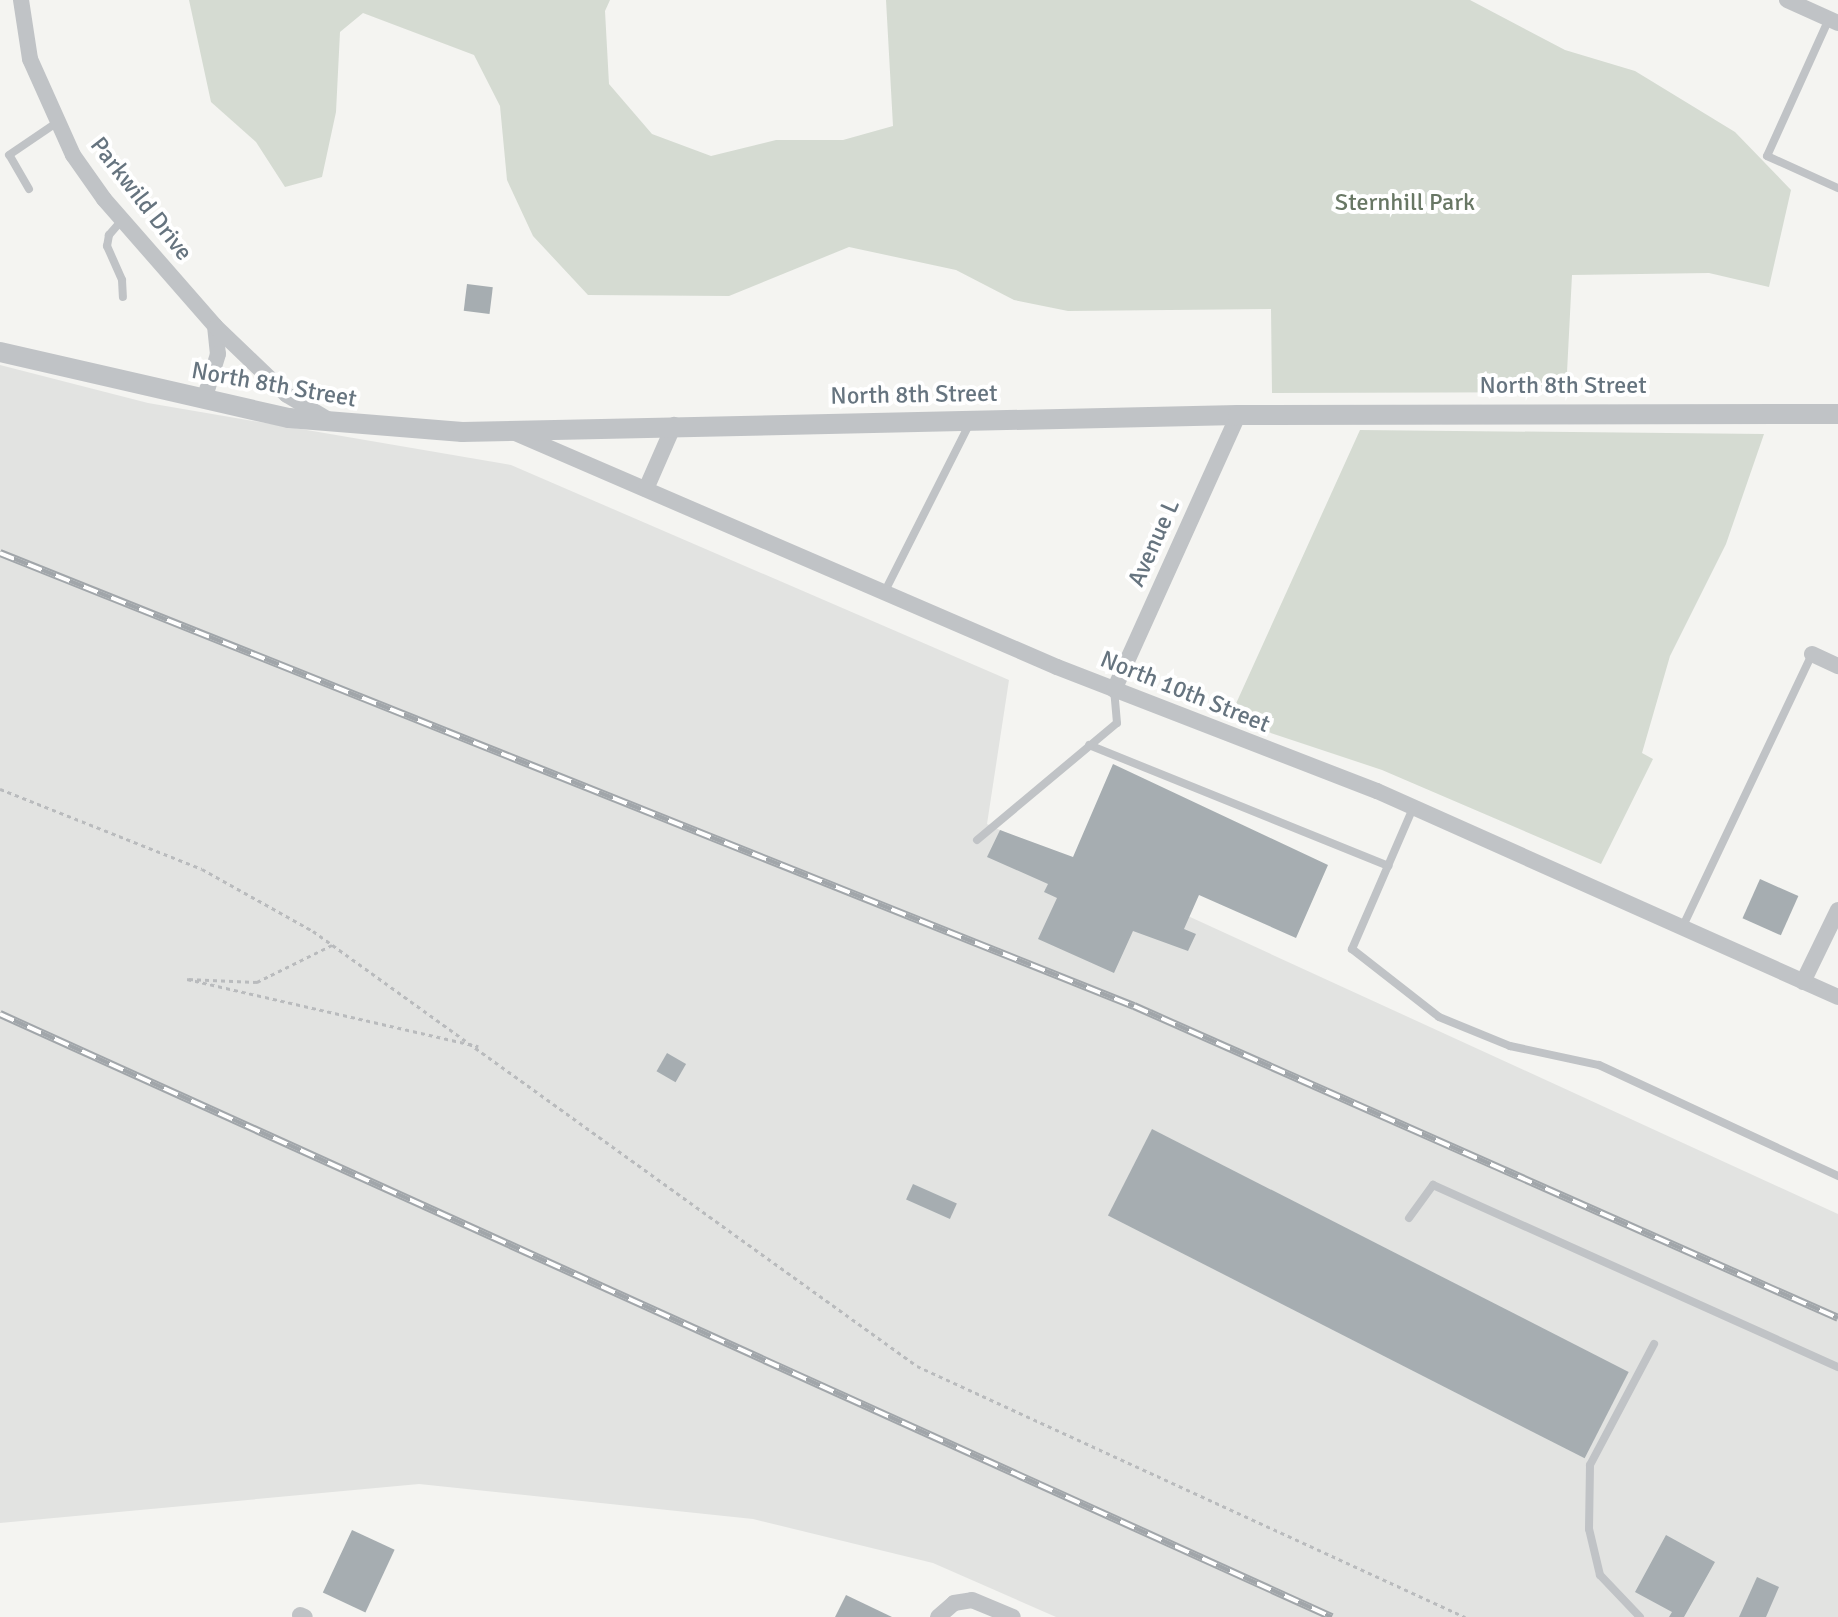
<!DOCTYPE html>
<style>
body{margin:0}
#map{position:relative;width:1838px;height:1617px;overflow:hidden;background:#f4f4f1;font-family:Signika,sans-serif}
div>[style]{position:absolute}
.built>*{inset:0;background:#e2e3e1}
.green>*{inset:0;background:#d5dbd2}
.building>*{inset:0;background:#a6adb1;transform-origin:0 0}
.path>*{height:3px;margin-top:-1.5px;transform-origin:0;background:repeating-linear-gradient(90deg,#b9bbbd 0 4px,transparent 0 8px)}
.service>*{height:8px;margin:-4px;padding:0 4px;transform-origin:4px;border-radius:4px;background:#c0c3c6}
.minor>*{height:16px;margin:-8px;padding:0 8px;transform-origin:8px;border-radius:8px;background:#c0c3c6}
.tertiary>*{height:20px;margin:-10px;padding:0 10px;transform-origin:10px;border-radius:10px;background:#c0c3c6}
.rail>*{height:8px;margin-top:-4px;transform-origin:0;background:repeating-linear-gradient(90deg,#fff 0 15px,#a1a6aa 0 30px);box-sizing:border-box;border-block:2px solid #a1a6aa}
span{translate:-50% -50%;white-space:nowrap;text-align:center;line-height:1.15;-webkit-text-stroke:8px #fff;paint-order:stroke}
.street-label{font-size:24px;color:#66747f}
.park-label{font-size:24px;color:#687764}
</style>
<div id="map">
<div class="built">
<i style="clip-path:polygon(0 365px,148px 403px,511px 465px,1009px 680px,987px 824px,1838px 1214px,1838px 1617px,1056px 1617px,933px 1563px,753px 1519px,419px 1484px,0 1523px)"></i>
</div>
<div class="green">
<i style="clip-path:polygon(189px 0,610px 0,605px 11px,609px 84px,652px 134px,711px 156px,776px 140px,843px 140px,893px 126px,886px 0,1470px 0,1565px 50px,1635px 71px,1735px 132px,1791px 190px,1769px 287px,1709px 273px,1572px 275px,1566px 392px,1272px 393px,1271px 309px,1068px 311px,1014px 300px,956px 270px,849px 247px,729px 296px,588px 295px,533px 236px,507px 180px,500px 106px,474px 55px,363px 13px,340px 32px,336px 112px,322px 177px,285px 187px,256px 142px,211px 102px)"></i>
<i style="clip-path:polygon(1360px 430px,1764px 434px,1726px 544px,1670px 656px,1642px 753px,1653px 759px,1601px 864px,1382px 770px,1229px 719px)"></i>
</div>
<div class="building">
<i style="left:467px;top:284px;width:26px;height:27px;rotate:7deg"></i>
<i style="clip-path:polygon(1113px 764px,1328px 865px,1296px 938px,1199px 895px,1184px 929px,1196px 934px,1188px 951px,1133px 931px,1114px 973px,1038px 939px,1057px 898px,1044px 892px,1048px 884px,987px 857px,1000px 830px,1073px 857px)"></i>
<i style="left:1760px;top:879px;width:42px;height:43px;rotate:24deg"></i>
<i style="left:667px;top:1053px;width:22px;height:21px;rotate:30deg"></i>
<i style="left:1152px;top:1129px;width:535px;height:97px;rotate:27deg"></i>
<i style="left:913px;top:1184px;width:48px;height:17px;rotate:24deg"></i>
<i style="left:352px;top:1530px;width:47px;height:69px;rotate:25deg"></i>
<i style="clip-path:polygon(1666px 1535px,1715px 1562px,1684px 1617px,1669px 1617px,1672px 1612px,1635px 1592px)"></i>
<i style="clip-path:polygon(1757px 1577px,1779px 1587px,1766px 1617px,1739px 1617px)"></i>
<i style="clip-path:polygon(846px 1595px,892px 1617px,835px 1617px)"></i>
</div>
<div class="path">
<i style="left:0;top:789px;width:217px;rotate:21.6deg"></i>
<i style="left:202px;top:869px;width:127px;rotate:29.2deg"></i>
<i style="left:313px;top:931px;width:744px;rotate:35.76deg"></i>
<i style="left:917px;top:1366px;width:603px;rotate:24.61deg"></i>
<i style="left:332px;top:945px;width:84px;rotate:153.7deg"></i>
<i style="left:257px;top:982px;width:70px;rotate:-177.5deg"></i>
<i style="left:187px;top:979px;width:299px;rotate:13deg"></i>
</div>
<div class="service">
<i style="left:1828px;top:21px;width:148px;rotate:114.3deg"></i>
<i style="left:1767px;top:156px;width:78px;rotate:24.3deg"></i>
<i style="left:29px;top:189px;width:39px;rotate:-120deg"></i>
<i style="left:9px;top:155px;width:57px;rotate:-34.2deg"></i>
<i style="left:122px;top:220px;width:20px;rotate:131deg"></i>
<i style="left:109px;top:235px;width:11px;rotate:100deg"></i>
<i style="left:107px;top:246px;width:37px;rotate:66deg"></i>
<i style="left:122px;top:280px;width:17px;rotate:87deg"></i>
<i style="left:884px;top:593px;width:191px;rotate:-63.2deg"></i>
<i style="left:1089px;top:745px;width:323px;rotate:22deg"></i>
<i style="left:1413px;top:808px;width:154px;rotate:113.4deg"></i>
<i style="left:1352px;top:949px;width:110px;rotate:38deg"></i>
<i style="left:1439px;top:1017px;width:77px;rotate:22.2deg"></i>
<i style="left:1510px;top:1046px;width:91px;rotate:12.1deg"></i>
<i style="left:1599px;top:1065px;width:264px;rotate:24.9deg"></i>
<i style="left:977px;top:840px;width:182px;rotate:-39.9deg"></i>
<i style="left:1117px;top:723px;width:33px;rotate:-95deg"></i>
<i style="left:1682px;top:928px;width:303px;rotate:-64.6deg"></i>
<i style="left:1409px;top:1218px;width:41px;rotate:-54deg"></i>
<i style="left:1433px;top:1185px;width:444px;rotate:24.2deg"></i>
<i style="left:1640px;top:1617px;width:58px;rotate:-133.6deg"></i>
<i style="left:1600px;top:1575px;width:47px;rotate:-103.4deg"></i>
<i style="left:1589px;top:1529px;width:64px;rotate:-89.1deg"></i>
<i style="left:1590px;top:1465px;width:137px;rotate:-62.1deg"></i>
</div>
<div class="minor">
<i style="left:21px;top:0;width:60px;rotate:81.3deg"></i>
<i style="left:30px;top:59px;width:105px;rotate:65.9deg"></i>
<i style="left:73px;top:155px;width:54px;rotate:54.8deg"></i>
<i style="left:104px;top:199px;width:169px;rotate:48.8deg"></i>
<i style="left:215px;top:326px;width:28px;rotate:84deg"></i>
<i style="left:218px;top:354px;width:48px;rotate:106.9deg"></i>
<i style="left:1787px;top:0;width:56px;rotate:24.3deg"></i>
<i style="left:216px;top:327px;width:98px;rotate:43.8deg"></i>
<i style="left:287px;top:395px;width:47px;rotate:31deg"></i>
<i style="left:515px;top:433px;width:590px;rotate:23.35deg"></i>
<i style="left:1057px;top:667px;width:343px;rotate:21.2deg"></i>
<i style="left:1377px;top:791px;width:505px;rotate:24.08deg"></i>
<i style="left:646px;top:489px;width:70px;rotate:-66.4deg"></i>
<i style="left:1812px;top:654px;width:29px;rotate:25deg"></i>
<i style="left:1114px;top:690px;width:302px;rotate:-65.7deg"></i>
<i style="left:1803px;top:982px;width:80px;rotate:-64.1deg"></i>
<i style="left:300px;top:1615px;width:5px;rotate:22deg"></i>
<i style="left:938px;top:1617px;width:21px;rotate:-41deg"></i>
<i style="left:954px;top:1603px;width:18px;rotate:-9deg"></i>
<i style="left:972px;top:1600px;width:44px;rotate:22.5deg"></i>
</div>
<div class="tertiary">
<i style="left:0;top:352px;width:296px;rotate:12.9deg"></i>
<i style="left:289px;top:418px;width:174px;rotate:4.6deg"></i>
<i style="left:462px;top:432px;width:776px;rotate:-1.25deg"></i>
<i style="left:1238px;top:415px;width:600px;rotate:-0.1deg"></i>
</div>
<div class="rail">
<i style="left:0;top:553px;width:1221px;rotate:21.78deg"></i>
<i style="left:1134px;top:1006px;width:770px;rotate:23.9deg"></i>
<i style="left:0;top:1014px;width:1462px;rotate:24.36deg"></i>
</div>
<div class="street-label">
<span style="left:141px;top:199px;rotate:52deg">Parkwild Drive</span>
<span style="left:274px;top:385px;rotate:10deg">North 8th Street</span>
<span style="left:1563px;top:386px">North 8th Street</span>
<span style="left:914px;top:395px;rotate:-1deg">North 8th Street</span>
<span style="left:1154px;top:543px;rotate:-66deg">Avenue L</span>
<span style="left:1185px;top:692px;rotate:22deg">North 10th Street</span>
</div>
<div class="park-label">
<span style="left:1405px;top:203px">Sternhill Park</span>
</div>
</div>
